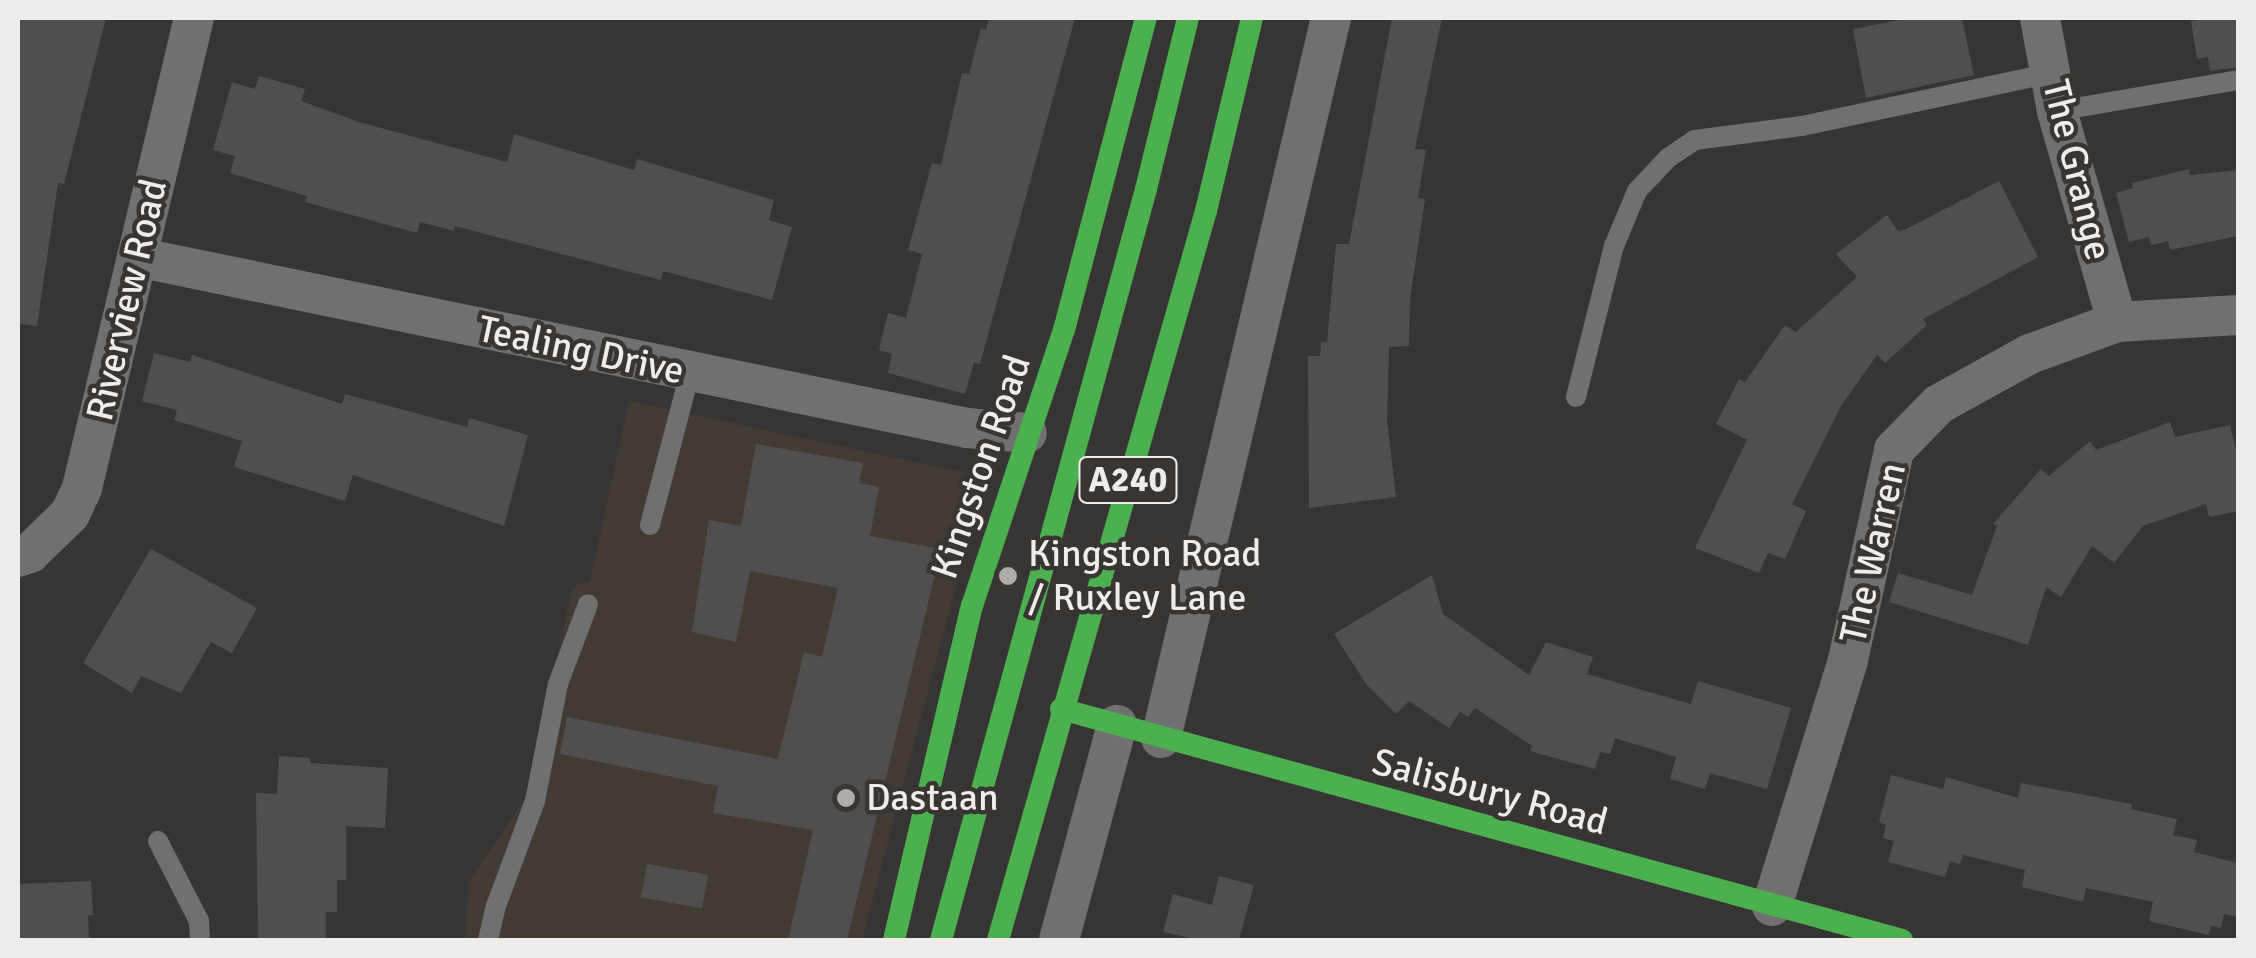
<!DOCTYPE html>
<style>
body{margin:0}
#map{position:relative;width:2256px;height:958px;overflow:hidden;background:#373533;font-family:Signika,sans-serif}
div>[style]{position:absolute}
.built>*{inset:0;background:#423b34}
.building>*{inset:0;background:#514f4e;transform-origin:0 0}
.lane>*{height:20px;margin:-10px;padding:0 10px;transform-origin:10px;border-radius:10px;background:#6f706f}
.street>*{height:40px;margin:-20px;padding:0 20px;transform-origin:20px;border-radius:20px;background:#6f706f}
.fast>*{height:22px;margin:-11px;padding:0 11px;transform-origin:11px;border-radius:11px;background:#4caf50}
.dots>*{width:28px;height:28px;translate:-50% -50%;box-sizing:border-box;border:5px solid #383532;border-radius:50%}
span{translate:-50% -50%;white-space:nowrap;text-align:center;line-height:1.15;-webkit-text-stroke:9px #383532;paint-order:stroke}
.shield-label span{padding:2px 8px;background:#383532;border:2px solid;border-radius:8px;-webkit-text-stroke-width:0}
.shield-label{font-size:35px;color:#efedeb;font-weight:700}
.street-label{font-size:38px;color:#efedeb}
.poi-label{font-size:38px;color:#efedeb}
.left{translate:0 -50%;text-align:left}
.frame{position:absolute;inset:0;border:20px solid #efedeb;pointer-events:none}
</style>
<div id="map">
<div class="built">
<i style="clip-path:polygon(629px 401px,985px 477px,862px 940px,466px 940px,468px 882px,532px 790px,572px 587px,590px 581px)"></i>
</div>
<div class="building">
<i style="clip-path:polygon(18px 18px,106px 18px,64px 184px,58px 183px,37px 326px,18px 324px)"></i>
<i style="clip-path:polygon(989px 18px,1075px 18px,980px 364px,974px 362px,965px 394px,888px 373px,892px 354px,879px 350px,888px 313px,906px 318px,922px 254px,908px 250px,932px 163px,941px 165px,962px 73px,969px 74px,981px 28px,986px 30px)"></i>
<i style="clip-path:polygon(1392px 18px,1442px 18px,1415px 149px,1426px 150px,1418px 198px,1425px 199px,1410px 299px,1409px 346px,1389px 347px,1387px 420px,1396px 497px,1309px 508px,1308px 356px,1320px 356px,1321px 342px,1327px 342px,1336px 244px,1349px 244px)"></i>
<i style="clip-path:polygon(1910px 18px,1962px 18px,1974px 75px,1866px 98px,1853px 29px)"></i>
<i style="clip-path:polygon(2210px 18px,2238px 18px,2238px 67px,2210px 71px,2208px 57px,2197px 59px,2191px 21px)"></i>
<i style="clip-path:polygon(259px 76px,305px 89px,301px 101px,359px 122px,507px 162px,514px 134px,634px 170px,637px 159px,774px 200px,769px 220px,792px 227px,772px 300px,663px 271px,661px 280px,455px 226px,454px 231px,420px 222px,417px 233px,305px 202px,307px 196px,230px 173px,235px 156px,213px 150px,232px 82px,255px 89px)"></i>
<i style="clip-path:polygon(2189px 169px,2190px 175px,2238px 170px,2238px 236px,2170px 250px,2168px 241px,2151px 245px,2149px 237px,2129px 242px,2116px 193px,2133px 188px,2132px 183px)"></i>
<i style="clip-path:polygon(1999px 181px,2038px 257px,1923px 319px,1927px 325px,1885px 363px,1877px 355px,1841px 406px,1792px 504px,1806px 511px,1785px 559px,1768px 553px,1759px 573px,1695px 548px,1747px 440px,1716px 424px,1739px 379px,1745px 382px,1785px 325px,1796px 332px,1857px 277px,1836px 254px,1887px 215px,1898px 231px,1904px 230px)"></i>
<i style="clip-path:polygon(154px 353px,190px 362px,192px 355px,342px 404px,345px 394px,467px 427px,469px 418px,528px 435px,504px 526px,353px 475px,345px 501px,234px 467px,242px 441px,174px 420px,177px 410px,142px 401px)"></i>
<i style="clip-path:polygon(2170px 422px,2175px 437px,2230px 425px,2238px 459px,2238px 511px,2209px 517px,2206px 504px,2143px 526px,2114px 563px,2092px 546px,2061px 597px,2046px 587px,2028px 645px,1889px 602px,1898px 573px,1972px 595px,1997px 526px,1993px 524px,2041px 469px,2049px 476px,2090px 441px,2096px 450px)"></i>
<i style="clip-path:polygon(756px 444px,863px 463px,859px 483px,879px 487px,870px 536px,941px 549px,847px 940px,788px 940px,813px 830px,713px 813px,718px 786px,560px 754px,567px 717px,778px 759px,804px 652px,822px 657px,838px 588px,750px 571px,736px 642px,692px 632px,709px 520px,741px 526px)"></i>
<i style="clip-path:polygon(151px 549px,257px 608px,232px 653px,211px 642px,181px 693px,141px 676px,132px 693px,83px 663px)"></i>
<i style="clip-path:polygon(1432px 575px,1443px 614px,1529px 675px,1546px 642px,1593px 657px,1587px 674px,1691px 704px,1698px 681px,1791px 708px,1767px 789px,1710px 773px,1705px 789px,1670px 779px,1676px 757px,1615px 738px,1610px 754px,1600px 752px,1595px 769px,1551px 757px,1530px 751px,1532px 746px,1475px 708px,1468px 717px,1460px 712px,1449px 728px,1409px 701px,1396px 714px,1366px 684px,1334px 634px)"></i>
<i style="clip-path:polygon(279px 756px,310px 758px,310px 763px,388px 768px,385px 828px,346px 826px,346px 880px,337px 880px,337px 912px,326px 912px,326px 940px,258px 940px,256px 793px,277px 794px)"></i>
<i style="clip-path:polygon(1891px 775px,1943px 789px,1946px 777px,2018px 798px,2021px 783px,2132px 804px,2131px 809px,2177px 819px,2173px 835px,2197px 840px,2194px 852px,2238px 863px,2238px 917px,2224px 914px,2221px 928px,2211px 926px,2209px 935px,2149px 921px,2153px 902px,2086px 888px,2083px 902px,2022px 887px,2025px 870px,1963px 855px,1960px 864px,1950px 861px,1945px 877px,1888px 862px,1894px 841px,1883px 838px,1886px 825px,1879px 822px)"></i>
<i style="left:647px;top:864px;width:62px;height:34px;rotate:10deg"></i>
<i style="clip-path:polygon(1219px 876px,1254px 885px,1239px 940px,1199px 940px,1163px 932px,1173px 894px,1212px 905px)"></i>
<i style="clip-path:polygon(91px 881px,93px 915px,88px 915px,89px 940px,20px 940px,18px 884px)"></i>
</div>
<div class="lane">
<i style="left:2057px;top:111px;width:184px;rotate:-9.7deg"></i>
<i style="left:1576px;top:397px;width:156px;rotate:-75.9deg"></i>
<i style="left:1614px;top:246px;width:60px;rotate:-67.3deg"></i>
<i style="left:1637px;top:191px;width:45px;rotate:-46.8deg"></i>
<i style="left:1668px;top:158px;width:32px;rotate:-34deg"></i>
<i style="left:1695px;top:140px;width:108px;rotate:-7.5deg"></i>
<i style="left:1802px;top:126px;width:256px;rotate:-12deg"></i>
<i style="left:650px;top:525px;width:157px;rotate:-75.3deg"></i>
<i style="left:158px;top:841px;width:90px;rotate:62.9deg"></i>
<i style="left:199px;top:921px;width:19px;rotate:87deg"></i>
<i style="left:488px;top:940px;width:35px;rotate:-77deg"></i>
<i style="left:496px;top:906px;width:112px;rotate:-69.6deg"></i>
<i style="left:535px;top:801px;width:119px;rotate:-78.9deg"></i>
<i style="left:558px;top:684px;width:85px;rotate:-69.4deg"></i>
</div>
<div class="street">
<i style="left:2040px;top:18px;width:95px;rotate:79.6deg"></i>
<i style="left:2057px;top:111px;width:219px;rotate:74.1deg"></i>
<i style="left:137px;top:257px;width:847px;rotate:11.64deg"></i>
<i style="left:967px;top:428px;width:60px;rotate:4.8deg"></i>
<i style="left:18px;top:557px;width:13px;rotate:-18deg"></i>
<i style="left:30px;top:553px;width:56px;rotate:-44.3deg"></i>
<i style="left:70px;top:514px;width:29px;rotate:-65deg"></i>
<i style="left:82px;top:488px;width:483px;rotate:-76.6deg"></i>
<i style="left:1161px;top:738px;width:740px;rotate:-76.72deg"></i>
<i style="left:1772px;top:906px;width:257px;rotate:-72.8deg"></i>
<i style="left:1848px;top:660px;width:215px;rotate:-77.6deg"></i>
<i style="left:1894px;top:450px;width:64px;rotate:-45.6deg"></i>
<i style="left:1939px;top:404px;width:104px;rotate:-28.8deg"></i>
<i style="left:2030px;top:354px;width:93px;rotate:-20.2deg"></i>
<i style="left:2117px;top:322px;width:121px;rotate:-3.3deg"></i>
<i style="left:1059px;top:940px;width:223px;rotate:-74.9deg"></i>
</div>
<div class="fast">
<i style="left:1061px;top:709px;width:872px;rotate:15.36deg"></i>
<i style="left:894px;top:940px;width:343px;rotate:-76.9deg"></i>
<i style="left:972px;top:606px;width:291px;rotate:-71.6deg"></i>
<i style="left:1064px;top:330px;width:323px;rotate:-75.3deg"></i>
<i style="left:941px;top:940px;width:778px;rotate:-74.73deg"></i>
<i style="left:1146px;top:189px;width:176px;rotate:-76.2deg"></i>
<i style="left:998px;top:940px;width:758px;rotate:-74.08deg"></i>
<i style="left:1206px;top:211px;width:198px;rotate:-76.6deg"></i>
</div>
<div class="dots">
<i style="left:1008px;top:576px;background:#afadab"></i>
<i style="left:846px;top:798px;background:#afadab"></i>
</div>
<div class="shield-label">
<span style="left:1128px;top:480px">A240</span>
</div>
<div class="street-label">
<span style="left:2077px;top:170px;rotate:76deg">The Grange</span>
<span style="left:127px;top:300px;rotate:-77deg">Riverview Road</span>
<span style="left:581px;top:350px;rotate:12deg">Tealing Drive</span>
<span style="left:981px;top:467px;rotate:-71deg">Kingston Road</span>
<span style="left:1873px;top:553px;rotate:-77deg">The Warren</span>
<span style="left:1490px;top:792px;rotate:15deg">Salisbury Road</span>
</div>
<div class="poi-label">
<span class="left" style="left:1028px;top:576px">Kingston Road<br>/ Ruxley Lane</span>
<span class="left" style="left:866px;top:798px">Dastaan</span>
</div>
<div class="frame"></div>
</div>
